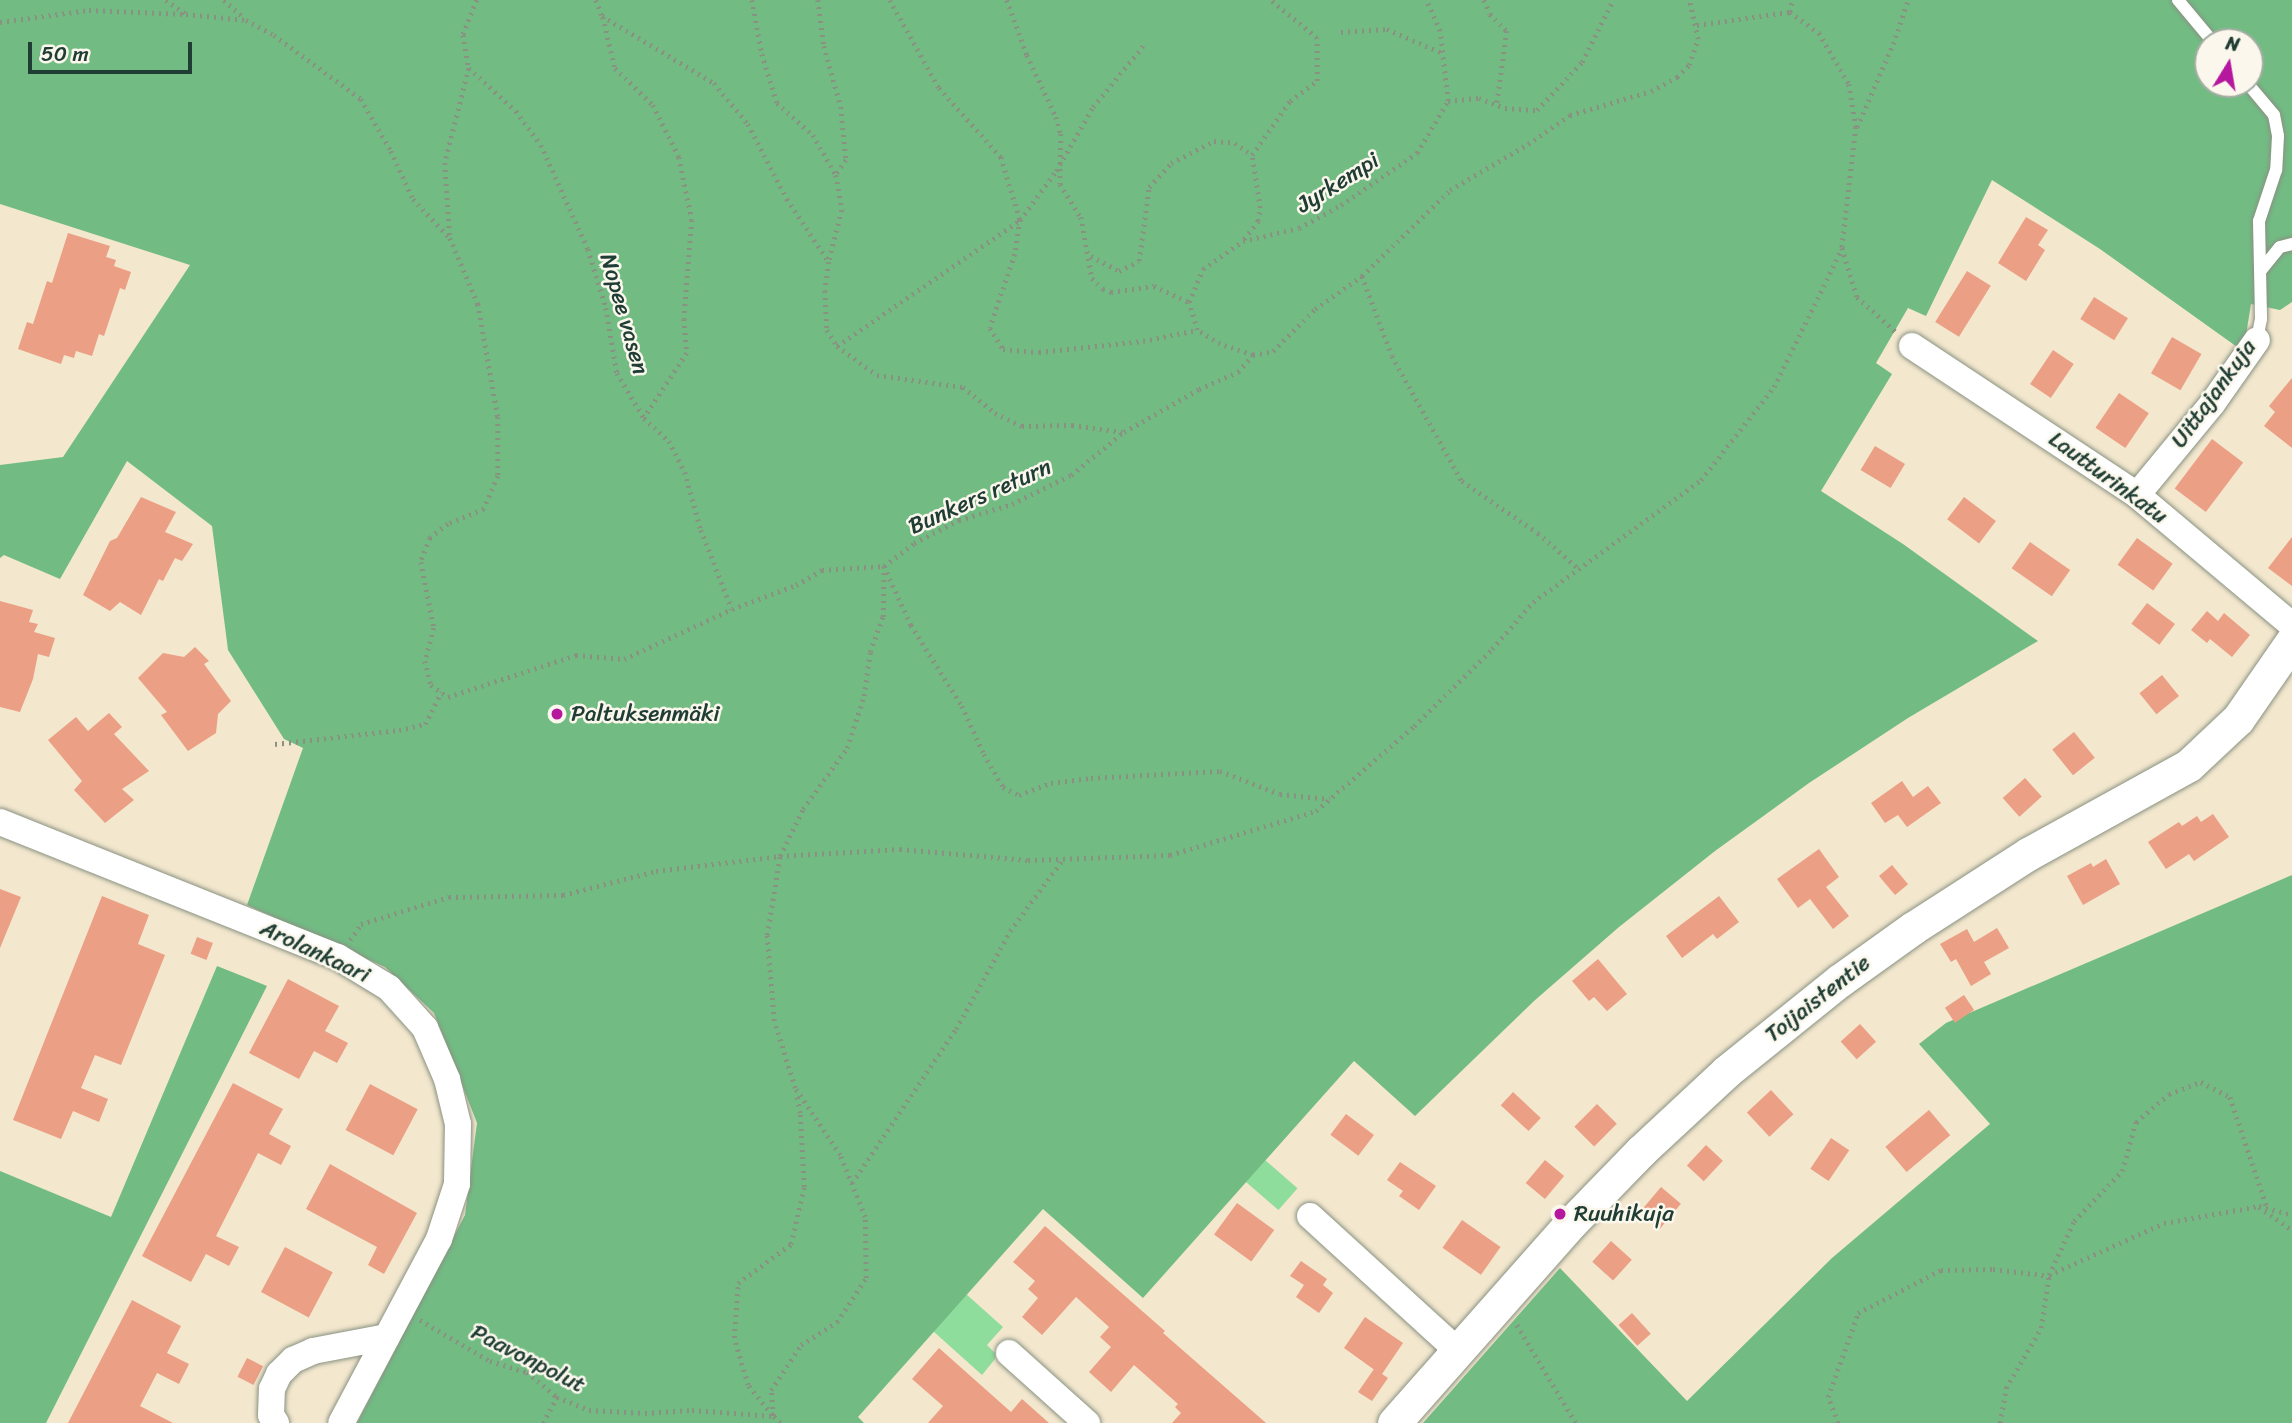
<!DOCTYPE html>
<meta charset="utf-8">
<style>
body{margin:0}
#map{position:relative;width:2292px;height:1423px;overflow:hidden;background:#f3e7ce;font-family:Sriracha,sans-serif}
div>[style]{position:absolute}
.green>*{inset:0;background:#8edd9c;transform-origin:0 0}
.forest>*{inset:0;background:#72bc84}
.building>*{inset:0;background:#eb9f84;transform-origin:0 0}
.path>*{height:4.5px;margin-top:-2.25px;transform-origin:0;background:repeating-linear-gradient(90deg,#899281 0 2px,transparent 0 7px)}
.roads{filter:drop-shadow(0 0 2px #899281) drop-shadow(0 0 2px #899281)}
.service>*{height:12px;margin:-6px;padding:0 6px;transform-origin:6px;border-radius:6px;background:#fff}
.minor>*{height:26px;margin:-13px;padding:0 13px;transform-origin:13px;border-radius:13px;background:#fff}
.tertiary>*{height:33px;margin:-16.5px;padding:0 16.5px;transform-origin:16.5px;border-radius:16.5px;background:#fff}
.dots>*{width:19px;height:19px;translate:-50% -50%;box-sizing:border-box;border:4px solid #fbf7ec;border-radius:50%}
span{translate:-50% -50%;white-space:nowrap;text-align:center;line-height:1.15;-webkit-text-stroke:5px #fbf7ec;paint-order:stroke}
.street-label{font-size:23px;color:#1f3d34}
.poi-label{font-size:23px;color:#1f3d34}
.left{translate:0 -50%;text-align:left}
.north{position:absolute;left:2194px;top:28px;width:70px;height:70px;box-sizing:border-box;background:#fbf7ec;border:2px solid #a3ada2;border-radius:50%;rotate:11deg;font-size:19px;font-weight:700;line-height:28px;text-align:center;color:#1f3d34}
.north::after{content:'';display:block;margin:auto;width:24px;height:32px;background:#b5179e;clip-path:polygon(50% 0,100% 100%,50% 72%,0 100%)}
.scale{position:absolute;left:28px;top:42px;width:164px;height:32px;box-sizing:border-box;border:4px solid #1f3d34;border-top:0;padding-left:9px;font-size:21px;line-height:24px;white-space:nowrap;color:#1f3d34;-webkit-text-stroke:5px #fbf7ec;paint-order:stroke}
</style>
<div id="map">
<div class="green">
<i style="left:1265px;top:1160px;width:43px;height:29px;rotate:41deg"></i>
<i style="clip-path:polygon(966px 1294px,1003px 1327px,987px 1345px,996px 1354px,995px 1359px,982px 1375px,933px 1331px)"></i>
</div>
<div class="forest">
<i style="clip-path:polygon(evenodd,0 0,2292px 0,2292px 302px,2280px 310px,2251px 304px,2246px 335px,2240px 349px,2100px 249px,1992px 180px,1926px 316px,1908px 308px,1876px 363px,1892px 374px,1821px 491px,1903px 544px,2038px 641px,1908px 718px,1809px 783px,1715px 851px,1619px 927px,1534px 1001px,1415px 1116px,1354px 1061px,1143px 1298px,1043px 1209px,858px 1417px,864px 1423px,357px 1423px,465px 1215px,477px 1123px,434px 1013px,385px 967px,247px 905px,303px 748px,284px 739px,228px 650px,212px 526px,127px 461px,60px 579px,4px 555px,0 558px,0 465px,63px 457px,190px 265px,0 204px,0 0,2208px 42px,2250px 42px,2250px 84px,2208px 84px,2208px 42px)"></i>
<i style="clip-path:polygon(2292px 875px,2292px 1423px,1423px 1423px,1560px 1268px,1687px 1401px,1832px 1258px,1990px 1124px,1919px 1044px,1946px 1023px)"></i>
<i style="clip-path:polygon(217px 966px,267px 986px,46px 1423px,0 1423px,0 1171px,111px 1217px)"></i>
</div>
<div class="building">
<i style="clip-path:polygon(2026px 217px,2048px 230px,2038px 245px,2045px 250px,2026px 281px,1998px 263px)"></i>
<i style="clip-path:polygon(68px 233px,110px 246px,106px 257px,116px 260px,114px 266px,131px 272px,125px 290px,120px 288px,104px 336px,99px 334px,92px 356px,76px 351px,74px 358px,64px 355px,61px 364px,18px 349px,27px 322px,33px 324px,47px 281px,52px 283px)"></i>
<i style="left:1967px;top:271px;width:28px;height:60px;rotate:32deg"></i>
<i style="left:2094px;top:297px;width:40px;height:26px;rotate:32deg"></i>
<i style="left:2172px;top:337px;width:34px;height:42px;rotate:30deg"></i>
<i style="left:2053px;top:350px;width:25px;height:41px;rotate:34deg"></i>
<i style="clip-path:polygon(2292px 378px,2292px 448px,2264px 426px,2275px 412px,2269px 406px)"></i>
<i style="left:2119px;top:393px;width:36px;height:42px;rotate:34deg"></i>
<i style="left:2212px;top:439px;width:39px;height:62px;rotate:37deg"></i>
<i style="left:1875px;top:446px;width:35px;height:28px;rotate:31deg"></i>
<i style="clip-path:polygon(141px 497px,176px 512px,165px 532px,193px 544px,182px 561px,175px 558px,163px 581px,159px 579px,141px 615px,120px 602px,110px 611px,83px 595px,110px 541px,117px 538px)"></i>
<i style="left:1964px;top:497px;width:40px;height:28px;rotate:37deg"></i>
<i style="clip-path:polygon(2292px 537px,2292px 586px,2268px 568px)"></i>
<i style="left:2137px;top:538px;width:44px;height:33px;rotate:36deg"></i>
<i style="left:2030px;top:542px;width:49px;height:32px;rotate:35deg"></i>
<i style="clip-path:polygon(0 601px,33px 610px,29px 622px,38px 624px,34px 632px,55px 638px,49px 657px,38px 654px,33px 679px,20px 712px,0 707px)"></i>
<i style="left:2147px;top:603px;width:35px;height:26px;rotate:37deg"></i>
<i style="clip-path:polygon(2207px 611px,2218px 621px,2224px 613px,2250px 635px,2232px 657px,2210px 639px,2207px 643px,2191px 630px)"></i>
<i style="clip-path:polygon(195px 647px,209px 661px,204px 664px,231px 701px,218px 714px,216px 733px,188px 751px,161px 715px,167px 712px,138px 678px,163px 653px,184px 657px)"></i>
<i style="left:2162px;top:675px;width:27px;height:29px;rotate:51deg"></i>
<i style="clip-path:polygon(109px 713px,122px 727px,114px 734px,149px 771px,122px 789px,134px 800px,105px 823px,74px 790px,82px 781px,48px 740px,76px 717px,88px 731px)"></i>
<i style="left:2074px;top:732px;width:33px;height:28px;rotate:51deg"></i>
<i style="left:2025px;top:778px;width:25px;height:30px;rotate:48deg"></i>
<i style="clip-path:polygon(1902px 781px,1913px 797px,1928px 786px,1941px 803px,1907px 827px,1898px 815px,1885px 823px,1871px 803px)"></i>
<i style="clip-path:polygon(2213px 814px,2229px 837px,2194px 861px,2189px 854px,2166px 869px,2148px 842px,2179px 822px,2182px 826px,2197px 816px,2201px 822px)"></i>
<i style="clip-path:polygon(1819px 849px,1839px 877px,1826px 887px,1849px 916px,1833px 929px,1810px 899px,1798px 908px,1777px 879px)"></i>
<i style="clip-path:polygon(2106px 859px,2120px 884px,2083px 905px,2067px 876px,2091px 863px,2093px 867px)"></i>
<i style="left:1892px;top:865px;width:25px;height:17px;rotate:50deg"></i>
<i style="clip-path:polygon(0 889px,21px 897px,0 948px)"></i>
<i style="clip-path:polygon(102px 896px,149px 915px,138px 944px,165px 955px,121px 1065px,95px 1055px,81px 1088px,108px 1099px,99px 1122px,73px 1111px,61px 1139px,13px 1120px)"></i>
<i style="clip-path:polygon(1719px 896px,1739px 922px,1717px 939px,1713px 934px,1682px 958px,1666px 936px)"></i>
<i style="clip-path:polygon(1997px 928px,2009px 948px,1984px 962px,1991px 974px,1971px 986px,1956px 959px,1951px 962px,1940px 944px,1967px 929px,1974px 942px)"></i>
<i style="left:197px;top:937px;width:17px;height:18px;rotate:21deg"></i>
<i style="clip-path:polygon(1598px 959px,1627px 994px,1607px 1011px,1594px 997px,1589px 1001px,1572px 981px)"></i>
<i style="clip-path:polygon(288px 979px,339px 1006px,325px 1031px,348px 1043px,337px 1063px,314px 1051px,299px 1079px,249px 1053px)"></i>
<i style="left:1964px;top:995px;width:18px;height:23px;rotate:56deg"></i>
<i style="left:1860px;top:1024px;width:24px;height:26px;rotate:48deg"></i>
<i style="clip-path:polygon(233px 1083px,283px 1109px,269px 1134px,291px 1146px,281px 1165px,258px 1153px,216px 1236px,239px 1247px,229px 1266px,206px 1254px,191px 1282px,142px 1256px)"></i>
<i style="left:370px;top:1084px;width:54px;height:52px;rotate:28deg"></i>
<i style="left:1771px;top:1090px;width:33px;height:33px;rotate:47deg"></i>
<i style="left:1513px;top:1092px;width:38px;height:18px;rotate:43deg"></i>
<i style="left:1597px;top:1104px;width:28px;height:32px;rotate:45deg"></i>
<i style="left:1929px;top:1110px;width:33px;height:57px;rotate:50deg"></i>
<i style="left:1346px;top:1114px;width:35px;height:26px;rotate:37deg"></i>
<i style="left:1831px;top:1138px;width:22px;height:37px;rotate:34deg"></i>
<i style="left:1706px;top:1145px;width:23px;height:28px;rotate:43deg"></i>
<i style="left:1545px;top:1160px;width:25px;height:30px;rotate:40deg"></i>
<i style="clip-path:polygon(1400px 1162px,1436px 1186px,1419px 1210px,1399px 1196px,1403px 1191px,1387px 1180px)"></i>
<i style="clip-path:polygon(330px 1164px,417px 1213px,384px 1274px,368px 1265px,377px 1247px,306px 1209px)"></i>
<i style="left:1661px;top:1187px;width:26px;height:33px;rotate:40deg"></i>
<i style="left:1237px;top:1203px;width:46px;height:39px;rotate:36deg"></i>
<i style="left:1462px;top:1220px;width:47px;height:34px;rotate:35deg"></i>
<i style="clip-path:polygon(1045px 1226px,1165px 1331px,1163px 1333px,1266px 1423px,1172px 1423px,1181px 1413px,1175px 1407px,1178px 1404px,1134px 1365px,1111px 1392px,1089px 1372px,1111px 1347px,1100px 1337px,1109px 1327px,1076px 1297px,1042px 1335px,1022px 1317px,1038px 1298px,1028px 1289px,1035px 1281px,1013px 1262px)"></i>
<i style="left:1611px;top:1241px;width:28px;height:28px;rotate:42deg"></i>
<i style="left:285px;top:1247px;width:54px;height:51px;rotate:28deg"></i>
<i style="clip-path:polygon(1301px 1261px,1327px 1279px,1323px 1285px,1333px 1293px,1319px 1313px,1296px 1297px,1304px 1285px,1290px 1276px)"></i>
<i style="clip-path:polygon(132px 1300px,181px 1326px,167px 1353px,189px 1364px,179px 1384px,157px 1373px,140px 1406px,173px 1423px,68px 1423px)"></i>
<i style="left:1632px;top:1313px;width:28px;height:18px;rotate:48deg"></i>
<i style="clip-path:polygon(1365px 1317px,1403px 1343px,1382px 1374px,1388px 1378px,1372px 1401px,1358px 1392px,1374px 1369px,1376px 1371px,1344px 1348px)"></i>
<i style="clip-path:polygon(939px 1348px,1011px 1412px,1022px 1399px,1049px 1423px,928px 1423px,943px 1406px,912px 1379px)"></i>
<i style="left:247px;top:1358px;width:18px;height:21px;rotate:27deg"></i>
</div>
<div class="path">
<i style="left:166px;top:0;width:24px;rotate:35deg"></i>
<i style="left:186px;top:14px;width:60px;rotate:5.7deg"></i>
<i style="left:246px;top:20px;width:32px;rotate:28deg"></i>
<i style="left:274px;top:35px;width:108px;rotate:36.3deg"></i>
<i style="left:361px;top:99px;width:60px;rotate:60deg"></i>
<i style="left:391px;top:151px;width:53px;rotate:65.4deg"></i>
<i style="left:413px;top:199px;width:54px;rotate:46.5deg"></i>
<i style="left:224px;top:0;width:28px;rotate:42deg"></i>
<i style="left:477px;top:0;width:38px;rotate:112deg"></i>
<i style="left:463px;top:35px;width:34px;rotate:80deg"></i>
<i style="left:469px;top:68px;width:64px;rotate:42.5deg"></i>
<i style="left:516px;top:111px;width:42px;rotate:53.7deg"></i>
<i style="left:541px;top:145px;width:114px;rotate:65.7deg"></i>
<i style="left:588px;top:249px;width:62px;rotate:73deg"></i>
<i style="left:606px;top:308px;width:66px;rotate:80.4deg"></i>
<i style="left:617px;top:373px;width:52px;rotate:59deg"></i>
<i style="left:644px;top:418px;width:34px;rotate:43deg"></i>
<i style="left:669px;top:441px;width:35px;rotate:63deg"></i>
<i style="left:685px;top:472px;width:60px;rotate:74.6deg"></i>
<i style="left:701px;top:530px;width:85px;rotate:68.6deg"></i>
<i style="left:596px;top:0;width:17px;rotate:69deg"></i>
<i style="left:602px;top:16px;width:131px;rotate:30.9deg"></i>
<i style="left:714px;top:83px;width:53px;rotate:50.3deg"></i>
<i style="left:748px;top:124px;width:85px;rotate:62.5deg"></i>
<i style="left:787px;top:199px;width:76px;rotate:56.3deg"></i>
<i style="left:829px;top:262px;width:29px;rotate:98deg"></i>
<i style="left:825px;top:291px;width:39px;rotate:87deg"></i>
<i style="left:827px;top:330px;width:19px;rotate:58deg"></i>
<i style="left:837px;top:346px;width:49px;rotate:35.9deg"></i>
<i style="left:877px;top:375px;width:87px;rotate:7.9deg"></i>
<i style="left:963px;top:387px;width:41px;rotate:39.1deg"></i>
<i style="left:995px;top:413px;width:30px;rotate:26deg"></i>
<i style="left:1022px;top:426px;width:50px;rotate:-1.1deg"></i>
<i style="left:1072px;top:425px;width:51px;rotate:7.8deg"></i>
<i style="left:752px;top:0;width:55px;rotate:79.5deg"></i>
<i style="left:762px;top:54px;width:51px;rotate:73deg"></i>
<i style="left:777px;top:103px;width:48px;rotate:41.6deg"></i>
<i style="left:813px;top:135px;width:46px;rotate:60.1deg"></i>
<i style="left:836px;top:175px;width:36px;rotate:80deg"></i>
<i style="left:842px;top:210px;width:53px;rotate:104.3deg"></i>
<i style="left:818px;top:0;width:46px;rotate:82.6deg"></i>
<i style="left:824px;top:46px;width:63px;rotate:74.4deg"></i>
<i style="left:841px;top:107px;width:53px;rotate:84.6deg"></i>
<i style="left:846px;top:160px;width:18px;rotate:124deg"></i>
<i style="left:890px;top:0;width:101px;rotate:60.9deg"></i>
<i style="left:939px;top:88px;width:93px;rotate:48.1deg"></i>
<i style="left:1001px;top:157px;width:66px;rotate:73.2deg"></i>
<i style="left:1020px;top:220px;width:34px;rotate:98deg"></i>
<i style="left:1015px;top:254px;width:78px;rotate:108.7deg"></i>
<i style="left:990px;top:328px;width:25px;rotate:58deg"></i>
<i style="left:1003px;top:349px;width:36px;rotate:5deg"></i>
<i style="left:1039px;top:352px;width:105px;rotate:-6deg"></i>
<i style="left:1143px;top:341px;width:55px;rotate:-11.5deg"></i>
<i style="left:1007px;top:0;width:59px;rotate:70deg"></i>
<i style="left:1027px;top:55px;width:68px;rotate:64.9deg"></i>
<i style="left:1056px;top:117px;width:18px;rotate:74deg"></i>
<i style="left:1061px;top:134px;width:50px;rotate:91.1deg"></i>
<i style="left:1060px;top:184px;width:39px;rotate:58deg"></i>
<i style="left:1081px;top:217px;width:62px;rotate:79.8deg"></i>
<i style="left:1092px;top:278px;width:16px;rotate:45deg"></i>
<i style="left:1103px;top:289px;width:9px;rotate:21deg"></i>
<i style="left:1111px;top:292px;width:43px;rotate:-7.9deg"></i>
<i style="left:1154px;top:286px;width:38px;rotate:25deg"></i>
<i style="left:1484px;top:0;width:15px;rotate:67deg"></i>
<i style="left:1490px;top:14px;width:24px;rotate:45deg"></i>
<i style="left:1507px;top:31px;width:74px;rotate:97.8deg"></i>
<i style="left:1790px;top:12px;width:12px;rotate:-81deg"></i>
<i style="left:603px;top:17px;width:52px;rotate:76.8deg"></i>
<i style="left:615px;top:68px;width:53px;rotate:44.2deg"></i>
<i style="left:653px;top:105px;width:58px;rotate:63.4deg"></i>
<i style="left:679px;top:157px;width:64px;rotate:78.3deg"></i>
<i style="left:692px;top:220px;width:99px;rotate:94.6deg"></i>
<i style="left:684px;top:319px;width:34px;rotate:85deg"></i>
<i style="left:687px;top:353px;width:78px;rotate:123.5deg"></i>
<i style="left:0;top:22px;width:90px;rotate:-7.7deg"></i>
<i style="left:89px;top:10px;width:96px;rotate:2.4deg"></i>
<i style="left:1697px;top:25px;width:94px;rotate:-8deg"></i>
<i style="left:1790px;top:12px;width:36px;rotate:36deg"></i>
<i style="left:1819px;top:33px;width:59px;rotate:59.5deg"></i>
<i style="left:1849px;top:84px;width:44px;rotate:80.8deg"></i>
<i style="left:1856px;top:127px;width:122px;rotate:96.6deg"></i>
<i style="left:1842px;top:248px;width:51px;rotate:73deg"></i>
<i style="left:1857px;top:297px;width:52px;rotate:41.9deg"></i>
<i style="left:1341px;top:32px;width:46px;rotate:-3.7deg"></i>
<i style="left:1387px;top:29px;width:60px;rotate:23.6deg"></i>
<i style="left:469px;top:68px;width:98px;rotate:104.2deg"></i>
<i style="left:445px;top:163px;width:75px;rotate:86.2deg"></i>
<i style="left:450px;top:238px;width:72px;rotate:67deg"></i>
<i style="left:478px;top:304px;width:115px;rotate:80deg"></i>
<i style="left:498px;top:417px;width:59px;rotate:90deg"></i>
<i style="left:498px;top:476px;width:36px;rotate:113deg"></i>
<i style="left:484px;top:509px;width:39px;rotate:157deg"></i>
<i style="left:448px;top:524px;width:23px;rotate:142deg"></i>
<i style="left:430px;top:538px;width:26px;rotate:111deg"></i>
<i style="left:421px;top:562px;width:67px;rotate:78.9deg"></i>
<i style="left:434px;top:628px;width:34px;rotate:105deg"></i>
<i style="left:425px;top:661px;width:25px;rotate:76deg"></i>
<i style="left:431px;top:685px;width:21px;rotate:35deg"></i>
<i style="left:448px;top:697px;width:135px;rotate:-18.2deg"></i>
<i style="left:576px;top:655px;width:48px;rotate:4.8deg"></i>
<i style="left:624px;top:659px;width:119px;rotate:-24.8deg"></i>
<i style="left:732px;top:609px;width:68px;rotate:-20.6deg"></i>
<i style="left:796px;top:585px;width:30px;rotate:-30deg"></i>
<i style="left:822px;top:570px;width:62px;rotate:-3.7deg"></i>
<i style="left:884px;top:566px;width:65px;rotate:65.4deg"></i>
<i style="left:911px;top:625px;width:96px;rotate:57.8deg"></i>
<i style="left:962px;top:706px;width:53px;rotate:65.4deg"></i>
<i style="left:984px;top:754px;width:38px;rotate:60deg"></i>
<i style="left:1003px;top:787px;width:18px;rotate:27deg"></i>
<i style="left:1019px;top:795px;width:34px;rotate:-21deg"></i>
<i style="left:1051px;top:783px;width:40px;rotate:-7.1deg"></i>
<i style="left:1091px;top:778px;width:129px;rotate:-3.1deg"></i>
<i style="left:1220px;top:771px;width:64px;rotate:21deg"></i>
<i style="left:1280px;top:794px;width:50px;rotate:5.7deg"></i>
<i style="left:1448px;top:101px;width:31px;rotate:-6deg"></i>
<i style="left:1479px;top:98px;width:28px;rotate:21deg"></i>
<i style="left:1505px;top:108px;width:32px;rotate:4deg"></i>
<i style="left:1537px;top:110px;width:66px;rotate:-46.8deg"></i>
<i style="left:1582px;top:62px;width:69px;rotate:-63.4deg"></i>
<i style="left:1857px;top:127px;width:90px;rotate:-66.6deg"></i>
<i style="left:1893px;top:44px;width:46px;rotate:-71.2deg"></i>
<i style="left:1244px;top:239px;width:23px;rotate:-52deg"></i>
<i style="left:1258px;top:221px;width:13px;rotate:-81deg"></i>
<i style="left:1260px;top:208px;width:54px;rotate:-98.6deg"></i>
<i style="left:1252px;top:155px;width:66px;rotate:-54.9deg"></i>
<i style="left:1290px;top:101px;width:34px;rotate:-37deg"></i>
<i style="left:1317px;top:81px;width:43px;rotate:-90deg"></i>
<i style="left:1317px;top:38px;width:60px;rotate:-141deg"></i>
<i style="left:1091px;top:256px;width:32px;rotate:28deg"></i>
<i style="left:1119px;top:271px;width:22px;rotate:-27deg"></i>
<i style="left:1139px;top:261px;width:75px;rotate:-82.3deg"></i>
<i style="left:1149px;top:187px;width:33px;rotate:-47deg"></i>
<i style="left:1171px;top:163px;width:48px;rotate:-27.1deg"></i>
<i style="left:1214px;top:141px;width:21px;rotate:5deg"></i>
<i style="left:1235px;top:143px;width:21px;rotate:35deg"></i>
<i style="left:1362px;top:276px;width:85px;rotate:69.4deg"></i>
<i style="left:1392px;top:356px;width:143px;rotate:60.8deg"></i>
<i style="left:1462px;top:481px;width:92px;rotate:34.4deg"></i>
<i style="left:1538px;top:533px;width:56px;rotate:41.4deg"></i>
<i style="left:837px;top:346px;width:222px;rotate:-34.5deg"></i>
<i style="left:1020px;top:220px;width:61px;rotate:-53.7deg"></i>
<i style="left:1056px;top:171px;width:74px;rotate:-60deg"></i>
<i style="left:1093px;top:107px;width:79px;rotate:-50.7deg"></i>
<i style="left:1253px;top:355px;width:35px;rotate:-162deg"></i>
<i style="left:1220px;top:344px;width:27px;rotate:-149deg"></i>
<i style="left:1197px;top:330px;width:29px;rotate:-106deg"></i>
<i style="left:1189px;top:302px;width:36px;rotate:-67deg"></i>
<i style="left:1203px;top:269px;width:49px;rotate:-35deg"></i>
<i style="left:1243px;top:241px;width:57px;rotate:-13.1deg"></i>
<i style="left:1299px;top:228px;width:48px;rotate:-28.7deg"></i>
<i style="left:1341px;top:205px;width:92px;rotate:-34.4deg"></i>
<i style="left:1417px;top:153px;width:61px;rotate:-59.2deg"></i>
<i style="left:1448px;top:101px;width:70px;rotate:-96.5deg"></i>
<i style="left:1440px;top:31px;width:34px;rotate:-114deg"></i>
<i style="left:275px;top:744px;width:125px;rotate:-6.4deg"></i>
<i style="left:399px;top:730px;width:27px;rotate:-13deg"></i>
<i style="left:425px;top:724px;width:36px;rotate:-63deg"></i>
<i style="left:350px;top:940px;width:19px;rotate:-55deg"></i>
<i style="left:361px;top:924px;width:92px;rotate:-17.1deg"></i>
<i style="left:449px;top:897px;width:114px;rotate:-1deg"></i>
<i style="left:563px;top:895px;width:96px;rotate:-14.5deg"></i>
<i style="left:656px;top:871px;width:125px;rotate:-6.9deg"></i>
<i style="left:780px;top:856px;width:120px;rotate:-3.3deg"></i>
<i style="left:900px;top:849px;width:128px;rotate:4.9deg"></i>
<i style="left:1028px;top:860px;width:142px;rotate:-2deg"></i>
<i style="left:1170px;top:855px;width:152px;rotate:-16.8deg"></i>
<i style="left:1316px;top:811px;width:130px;rotate:-40.9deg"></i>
<i style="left:1414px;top:726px;width:110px;rotate:-44.6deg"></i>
<i style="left:1492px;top:649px;width:62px;rotate:-48.9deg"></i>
<i style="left:1533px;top:602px;width:208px;rotate:-36deg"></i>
<i style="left:1701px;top:480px;width:118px;rotate:-51.9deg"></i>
<i style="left:1774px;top:387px;width:155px;rotate:-63.9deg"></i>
<i style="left:852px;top:1183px;width:186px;rotate:-56deg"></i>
<i style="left:956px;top:1029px;width:112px;rotate:-61.1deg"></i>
<i style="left:1010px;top:931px;width:89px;rotate:-53.6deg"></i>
<i style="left:2259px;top:1207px;width:40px;rotate:34.9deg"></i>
<i style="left:2049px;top:1275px;width:60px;rotate:-65.2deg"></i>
<i style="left:2074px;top:1221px;width:69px;rotate:-46.2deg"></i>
<i style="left:2122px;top:1171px;width:51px;rotate:-74.1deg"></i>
<i style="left:2136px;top:1122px;width:43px;rotate:-40.3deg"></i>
<i style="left:2169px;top:1094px;width:34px;rotate:-21deg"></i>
<i style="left:2201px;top:1082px;width:33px;rotate:27deg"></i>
<i style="left:2230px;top:1097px;width:116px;rotate:71.4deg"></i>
<i style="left:420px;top:1320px;width:81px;rotate:30.4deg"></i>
<i style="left:490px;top:1361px;width:39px;rotate:17deg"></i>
<i style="left:527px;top:1372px;width:39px;rotate:40deg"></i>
<i style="left:557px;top:1397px;width:35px;rotate:22deg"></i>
<i style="left:589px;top:1410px;width:56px;rotate:3.1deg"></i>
<i style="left:645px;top:1413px;width:47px;rotate:-3.7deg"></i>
<i style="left:692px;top:1410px;width:81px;rotate:4.2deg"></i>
<i style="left:1517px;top:1325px;width:114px;rotate:59deg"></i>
<i style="left:772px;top:1415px;width:38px;rotate:-129deg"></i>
<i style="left:748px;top:1385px;width:49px;rotate:-106.6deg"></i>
<i style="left:734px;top:1338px;width:55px;rotate:-85.8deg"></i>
<i style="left:738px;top:1283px;width:66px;rotate:-36.3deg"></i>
<i style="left:791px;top:1244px;width:58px;rotate:-77.2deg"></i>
<i style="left:804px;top:1187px;width:74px;rotate:-93.1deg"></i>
<i style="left:800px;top:1113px;width:21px;rotate:-101deg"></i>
<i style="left:543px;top:1423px;width:30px;rotate:-62deg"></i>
<i style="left:780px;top:1423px;width:10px;rotate:-135deg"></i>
<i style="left:773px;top:1416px;width:26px;rotate:-94deg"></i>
<i style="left:771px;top:1390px;width:54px;rotate:-56.3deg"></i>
<i style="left:801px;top:1345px;width:43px;rotate:-32.6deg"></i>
<i style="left:837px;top:1322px;width:53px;rotate:-56.6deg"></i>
<i style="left:866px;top:1278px;width:61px;rotate:-90.9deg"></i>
<i style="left:865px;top:1217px;width:67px;rotate:-112deg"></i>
<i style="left:840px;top:1155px;width:81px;rotate:-123.9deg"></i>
<i style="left:795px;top:1088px;width:70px;rotate:-107.4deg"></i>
<i style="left:774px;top:1021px;width:86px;rotate:-94.7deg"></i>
<i style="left:767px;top:935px;width:80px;rotate:-80.7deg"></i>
<i style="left:780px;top:856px;width:52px;rotate:-63.9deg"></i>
<i style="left:803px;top:809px;width:75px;rotate:-54.2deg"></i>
<i style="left:847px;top:748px;width:55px;rotate:-71.9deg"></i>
<i style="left:864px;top:696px;width:44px;rotate:-82.2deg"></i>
<i style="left:870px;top:652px;width:37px;rotate:-70deg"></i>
<i style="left:883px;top:617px;width:51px;rotate:-88.9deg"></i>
<i style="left:884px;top:566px;width:38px;rotate:-37deg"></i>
<i style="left:914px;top:543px;width:51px;rotate:-27.1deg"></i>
<i style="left:959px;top:520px;width:55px;rotate:-16.8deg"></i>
<i style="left:1012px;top:504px;width:66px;rotate:-26.2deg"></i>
<i style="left:1071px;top:475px;width:68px;rotate:-39.1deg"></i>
<i style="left:1124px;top:432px;width:86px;rotate:-29.8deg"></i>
<i style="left:1199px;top:389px;width:43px;rotate:-23.6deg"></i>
<i style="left:1238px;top:372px;width:23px;rotate:-49deg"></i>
<i style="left:1253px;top:355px;width:20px;rotate:-11deg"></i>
<i style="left:1273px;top:351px;width:59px;rotate:-45deg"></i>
<i style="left:1315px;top:309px;width:57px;rotate:-35.1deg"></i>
<i style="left:1362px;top:276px;width:123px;rotate:-44.3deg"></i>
<i style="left:1450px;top:190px;width:91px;rotate:-30.5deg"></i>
<i style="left:1528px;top:144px;width:51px;rotate:-34.6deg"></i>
<i style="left:1570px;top:115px;width:84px;rotate:-16.5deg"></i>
<i style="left:1651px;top:91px;width:30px;rotate:-28deg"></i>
<i style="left:1677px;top:77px;width:17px;rotate:-45deg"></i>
<i style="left:1689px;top:65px;width:28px;rotate:-71deg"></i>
<i style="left:1698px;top:39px;width:40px;rotate:-103deg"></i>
<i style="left:1838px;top:1423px;width:28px;rotate:-111deg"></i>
<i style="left:1828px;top:1397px;width:89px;rotate:-70.3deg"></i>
<i style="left:1858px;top:1313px;width:93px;rotate:-27.4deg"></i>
<i style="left:1941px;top:1270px;width:52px;rotate:-1.1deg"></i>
<i style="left:1993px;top:1269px;width:58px;rotate:6.9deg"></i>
<i style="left:2000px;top:1423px;width:36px;rotate:-80deg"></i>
<i style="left:2006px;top:1388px;width:69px;rotate:-59.7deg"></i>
<i style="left:2041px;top:1328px;width:54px;rotate:-81.4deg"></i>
<i style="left:2049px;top:1275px;width:126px;rotate:-24.3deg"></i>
<i style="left:2164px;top:1223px;width:97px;rotate:-10.1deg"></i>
<i style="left:2259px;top:1206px;width:34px;rotate:15deg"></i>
</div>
<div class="roads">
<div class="service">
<i style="left:2178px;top:0;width:55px;rotate:50.2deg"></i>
<i style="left:2248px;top:84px;width:40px;rotate:50deg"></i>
<i style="left:2274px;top:115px;width:21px;rotate:79deg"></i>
<i style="left:2278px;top:136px;width:34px;rotate:93deg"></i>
<i style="left:2276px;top:170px;width:54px;rotate:108.4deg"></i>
<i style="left:2259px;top:221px;width:98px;rotate:88.8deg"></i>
<i style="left:2261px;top:319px;width:21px;rotate:101deg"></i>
<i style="left:2262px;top:269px;width:28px;rotate:-51deg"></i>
<i style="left:2280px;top:247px;width:12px;rotate:-14deg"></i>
</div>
<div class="minor">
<i style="left:1912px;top:346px;width:270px;rotate:33.5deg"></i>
<i style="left:2137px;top:495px;width:202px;rotate:40deg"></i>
<i style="left:2137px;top:495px;width:118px;rotate:-50.5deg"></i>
<i style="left:2212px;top:404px;width:78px;rotate:-54.9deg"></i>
<i style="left:0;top:822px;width:364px;rotate:21.8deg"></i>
<i style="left:338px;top:957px;width:60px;rotate:31.3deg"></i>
<i style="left:389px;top:988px;width:54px;rotate:48deg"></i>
<i style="left:425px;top:1028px;width:56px;rotate:66.7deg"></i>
<i style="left:447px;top:1079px;width:46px;rotate:76.3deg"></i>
<i style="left:458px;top:1124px;width:60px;rotate:91deg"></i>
<i style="left:457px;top:1184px;width:58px;rotate:108.1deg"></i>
<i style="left:439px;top:1239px;width:208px;rotate:118deg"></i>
<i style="left:1310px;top:1216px;width:199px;rotate:42.4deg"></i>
<i style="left:1009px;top:1353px;width:105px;rotate:41.9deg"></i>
<i style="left:276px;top:1423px;width:9px;rotate:-122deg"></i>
<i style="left:271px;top:1415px;width:26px;rotate:-88deg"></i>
<i style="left:272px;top:1389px;width:17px;rotate:-65deg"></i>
<i style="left:279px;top:1374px;width:20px;rotate:-45deg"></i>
<i style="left:293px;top:1360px;width:22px;rotate:-24deg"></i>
<i style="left:313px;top:1351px;width:75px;rotate:-10.7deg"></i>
</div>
<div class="tertiary">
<i style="left:1394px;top:1423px;width:268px;rotate:-48.5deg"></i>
<i style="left:1572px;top:1222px;width:99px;rotate:-45.8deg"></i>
<i style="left:1641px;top:1151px;width:117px;rotate:-42.9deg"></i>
<i style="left:1727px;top:1071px;width:144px;rotate:-38.8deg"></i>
<i style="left:1839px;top:981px;width:91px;rotate:-35.6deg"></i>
<i style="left:1913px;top:928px;width:137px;rotate:-32.8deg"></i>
<i style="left:2028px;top:854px;width:184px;rotate:-28.9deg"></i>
<i style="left:2189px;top:765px;width:67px;rotate:-43.2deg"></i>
<i style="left:2238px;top:719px;width:95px;rotate:-55.3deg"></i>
</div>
</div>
<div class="dots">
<i style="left:557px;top:714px;background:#b5179e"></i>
<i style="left:1560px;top:1214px;background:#b5179e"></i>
</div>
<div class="street-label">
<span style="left:1338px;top:183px;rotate:-32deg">Jyrkempi</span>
<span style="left:624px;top:314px;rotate:74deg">Nopee vasen</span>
<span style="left:2214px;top:394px;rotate:-54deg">Uittajankuja</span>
<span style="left:2108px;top:478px;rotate:36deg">Lautturinkatu</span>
<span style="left:980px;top:497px;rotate:-24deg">Bunkers return</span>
<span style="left:315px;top:952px;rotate:25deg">Arolankaari</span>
<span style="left:1818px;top:999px;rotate:-38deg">Toijaistentie</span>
<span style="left:528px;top:1359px;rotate:27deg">Paavonpolut</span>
</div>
<div class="poi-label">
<span class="left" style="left:571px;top:714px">Paltuksenmäki</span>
<span class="left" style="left:1574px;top:1214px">Ruuhikuja</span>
</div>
<div class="north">N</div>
<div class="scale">50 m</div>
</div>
